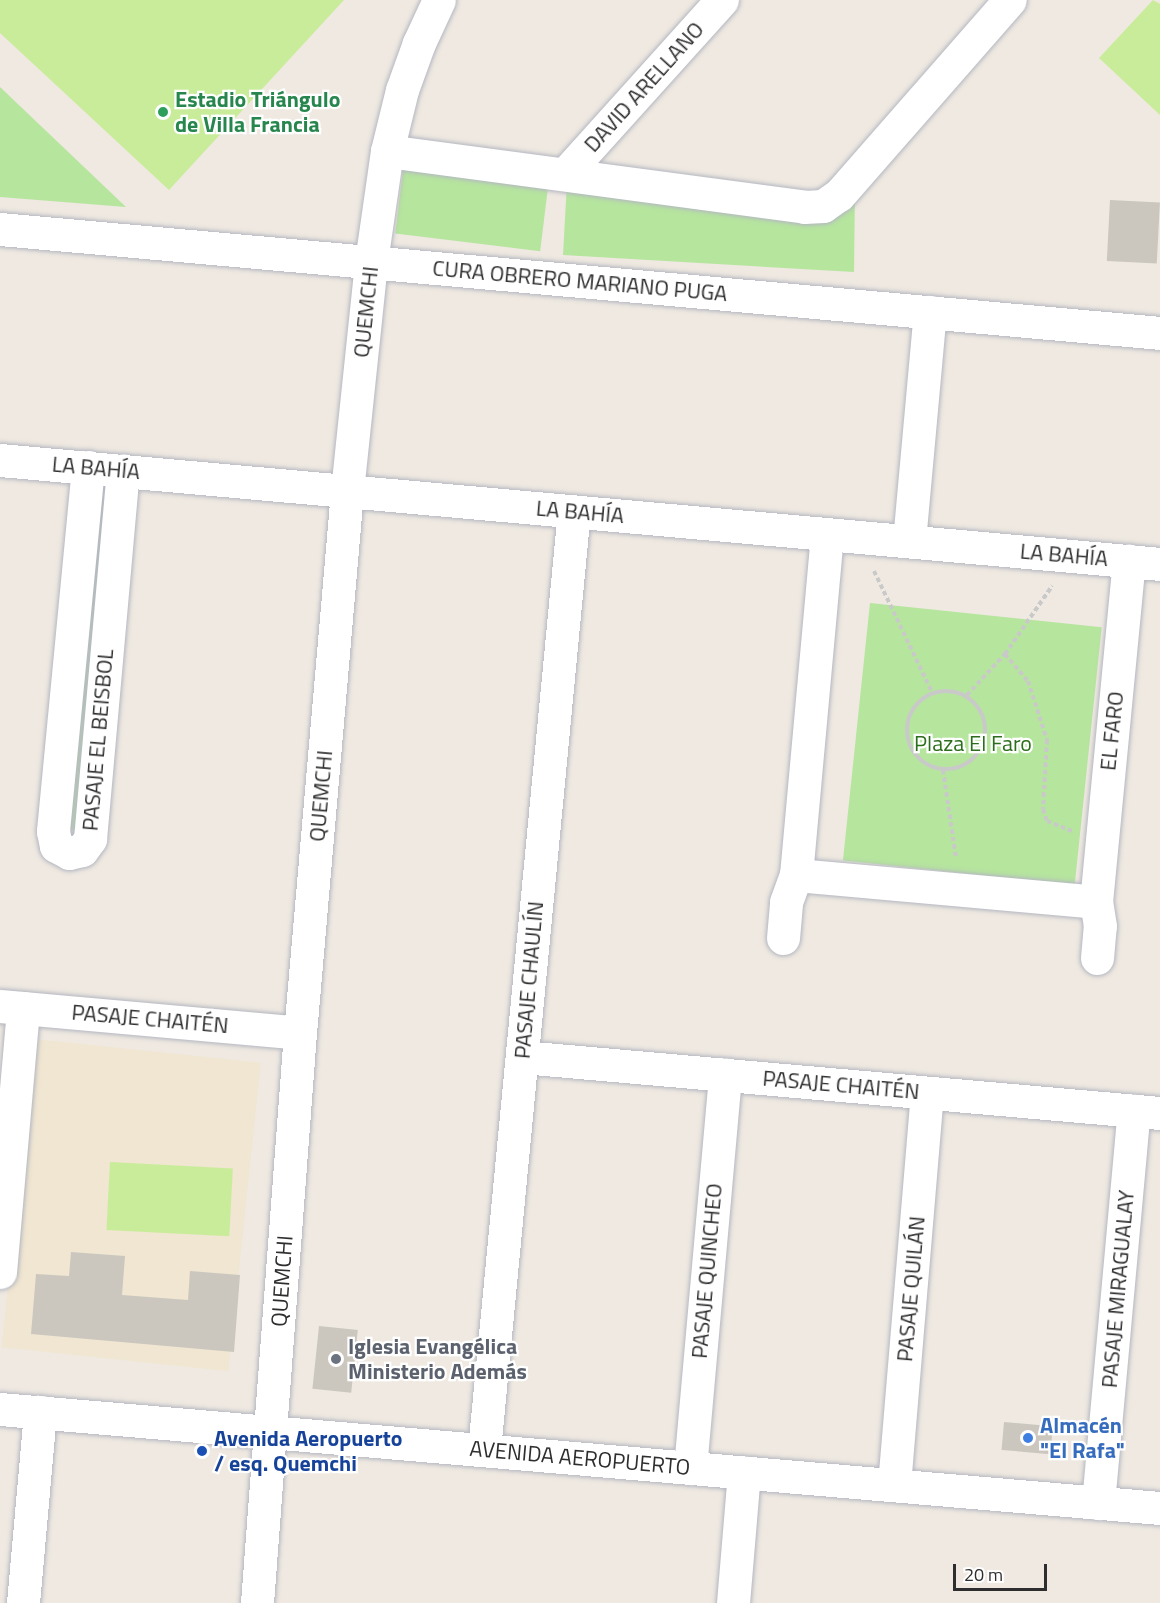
<!DOCTYPE html>
<meta charset="utf-8">
<style>
body{margin:0}
#map{position:relative;width:1160px;height:1603px;overflow:hidden;background:#efe9e1;font-family:"Titillium Web",sans-serif}
div>[style]{position:absolute}
.education>*{inset:0;background:#f0e6d1;transform-origin:0 0}
.green>*{inset:0;background:#b6e59e;transform-origin:0 0}
.pitch>*{inset:0;background:#c9ec9a;transform-origin:0 0}
.building>*{inset:0;background:#cbc7bf;transform-origin:0 0}
.path>*{height:4px;margin-top:-2px;transform-origin:0;background:repeating-linear-gradient(90deg,#c9c9c9 0 4.5px,transparent 0 7.5px)}
.path>.ring{margin:-2px;padding:0;box-sizing:content-box;background:none;border:4px solid #c9c9c9;border-radius:50%}
.roads{filter:drop-shadow(0 0 2px #b4b7c1) drop-shadow(0 0 2px #b4b7c1)}
.minor>*{height:33px;margin:-16.5px;padding:0 16.5px;transform-origin:16.5px;border-radius:16.5px;background:#fff}
.dots>*{width:16px;height:16px;translate:-50% -50%;box-sizing:border-box;border:3px solid #fff;border-radius:50%}
span{translate:-50% -50%;white-space:nowrap;text-align:center;line-height:1.15;-webkit-text-stroke:4.5px #fff;paint-order:stroke}
.street-label{font-size:22px;color:#2e2e2e}
.leisure-label{font-size:22px;color:#27864d;font-weight:700}
.left{translate:0 -50%;text-align:left}
.park-label{font-size:22px;color:#2c6e1b}
.worship-label{font-size:22px;color:#5b616d;font-weight:700}
.shop-label{font-size:22px;color:#366cbe;font-weight:700}
.transit-label{font-size:22px;color:#164399;font-weight:700}
.scale{position:absolute;left:953px;top:1564px;width:94px;height:27px;box-sizing:border-box;border:3px solid #2e2e2e;border-top:0;padding-left:8px;font-size:18px;line-height:21px;white-space:nowrap;color:#2e2e2e;-webkit-text-stroke:4px #fff;paint-order:stroke}
</style>
<div id="map">
<div class="education">
<i style="left:34px;top:1039px;width:228px;height:310px;rotate:6deg"></i>
</div>
<div class="green">
<i style="clip-path:polygon(0 87px,126px 207px,0 197px)"></i>
<i style="left:404px;top:162px;width:146px;height:72px;rotate:7deg"></i>
<i style="clip-path:polygon(567px 182px,827px 216px,855px 190px,854px 272px,563px 255px)"></i>
<i style="left:92px;top:500px;width:21px;height:330px;rotate:5deg"></i>
<i style="left:870px;top:603px;width:233px;height:259px;rotate:6deg"></i>
</div>
<div class="pitch">
<i style="clip-path:polygon(0 0,344px 0,169px 190px,0 33px)"></i>
<i style="clip-path:polygon(1153px 0,1160px 4px,1160px 115px,1099px 58px)"></i>
<i style="left:110px;top:1162px;width:123px;height:68px;rotate:3deg"></i>
</div>
<div class="building">
<i style="left:1110px;top:200px;width:50px;height:61px;rotate:3deg"></i>
<i style="clip-path:polygon(71px 1252px,125px 1256px,122px 1295px,188px 1300px,190px 1271px,240px 1275px,234px 1352px,31px 1334px,36px 1274px,69px 1276px)"></i>
<i style="left:319px;top:1326px;width:39px;height:63px;rotate:6deg"></i>
<i style="left:1004px;top:1422px;width:49px;height:28px;rotate:5deg"></i>
</div>
<div class="path">
<i style="left:874px;top:571px;width:134px;rotate:64.4deg"></i>
<i style="left:1005px;top:654px;width:83px;rotate:-55.3deg"></i>
<i class="ring" style="left:907px;top:691px;width:74px;height:74px"></i>
<i style="left:967px;top:695px;width:56px;rotate:-47.2deg"></i>
<i style="left:1005px;top:654px;width:35px;rotate:50deg"></i>
<i style="left:1028px;top:681px;width:62px;rotate:72.1deg"></i>
<i style="left:1047px;top:740px;width:69px;rotate:93.3deg"></i>
<i style="left:1043px;top:809px;width:13px;rotate:72deg"></i>
<i style="left:1047px;top:821px;width:27px;rotate:22deg"></i>
<i style="left:943px;top:770px;width:89px;rotate:81.6deg"></i>
</div>
<div class="roads">
<div class="minor">
<i style="left:387px;top:151px;width:421px;rotate:7.6deg"></i>
<i style="left:804px;top:207px;width:19px;rotate:-3deg"></i>
<i style="left:823px;top:206px;width:19px;rotate:-35deg"></i>
<i style="left:839px;top:195px;width:259px;rotate:-48.8deg"></i>
<i style="left:566px;top:173px;width:233px;rotate:-48deg"></i>
<i style="left:0;top:229px;width:1165px;rotate:5.12deg"></i>
<i style="left:0;top:460px;width:1165px;rotate:5.12deg"></i>
<i style="left:88px;top:467px;width:366px;rotate:95.5deg"></i>
<i style="left:53px;top:831px;width:15px;rotate:79deg"></i>
<i style="left:56px;top:846px;width:15px;rotate:28deg"></i>
<i style="left:69px;top:853px;width:13px;rotate:-13deg"></i>
<i style="left:82px;top:850px;width:14px;rotate:-54deg"></i>
<i style="left:90px;top:839px;width:370px;rotate:-84.9deg"></i>
<i style="left:909px;top:541px;width:230px;rotate:-84.8deg"></i>
<i style="left:796px;top:875px;width:301px;rotate:5.1deg"></i>
<i style="left:783px;top:938px;width:36px;rotate:-85deg"></i>
<i style="left:786px;top:902px;width:29px;rotate:-70deg"></i>
<i style="left:796px;top:875px;width:342px;rotate:-84.8deg"></i>
<i style="left:1097px;top:958px;width:32px;rotate:-85deg"></i>
<i style="left:1100px;top:926px;width:24px;rotate:-99deg"></i>
<i style="left:1096px;top:902px;width:343px;rotate:-84.5deg"></i>
<i style="left:0;top:1006px;width:301px;rotate:5.1deg"></i>
<i style="left:522px;top:1057px;width:640px;rotate:5.02deg"></i>
<i style="left:0;top:1272px;width:265px;rotate:-85deg"></i>
<i style="left:0;top:1409px;width:1164px;rotate:4.88deg"></i>
<i style="left:484px;top:1450px;width:943px;rotate:-84.53deg"></i>
<i style="left:690px;top:1468px;width:395px;rotate:-84.9deg"></i>
<i style="left:894px;top:1485px;width:393px;rotate:-85.2deg"></i>
<i style="left:1098px;top:1503px;width:394px;rotate:-84.8deg"></i>
<i style="left:23px;top:1603px;width:192px;rotate:-84.9deg"></i>
<i style="left:257px;top:1603px;width:572px;rotate:-85.69deg"></i>
<i style="left:300px;top:1033px;width:544px;rotate:-85.04deg"></i>
<i style="left:347px;top:491px;width:230px;rotate:-84deg"></i>
<i style="left:371px;top:262px;width:112px;rotate:-81.8deg"></i>
<i style="left:387px;top:151px;width:63px;rotate:-76.2deg"></i>
<i style="left:402px;top:90px;width:50px;rotate:-70.1deg"></i>
<i style="left:419px;top:43px;width:47px;rotate:-65.1deg"></i>
<i style="left:733px;top:1603px;width:131px;rotate:-85.2deg"></i>
</div>
</div>
<div class="dots">
<i style="left:163px;top:112px;background:#2e9e5b"></i>
<i style="left:336px;top:1359px;background:#6b7280"></i>
<i style="left:1028px;top:1438px;background:#3f7fe0"></i>
<i style="left:202px;top:1451px;background:#1a4fb4"></i>
</div>
<div class="street-label">
<span style="left:644px;top:87px;rotate:-48deg">DAVID ARELLANO</span>
<span style="left:580px;top:281px;rotate:5deg">CURA OBRERO MARIANO PUGA</span>
<span style="left:366px;top:312px;rotate:-84deg">QUEMCHI</span>
<span style="left:96px;top:468px;rotate:5deg">LA BAHÍA</span>
<span style="left:580px;top:512px;rotate:5deg">LA BAHÍA</span>
<span style="left:1064px;top:555px;rotate:5deg">LA BAHÍA</span>
<span style="left:1112px;top:731px;rotate:-84deg">EL FARO</span>
<span style="left:98px;top:740px;rotate:-85deg">PASAJE EL BEISBOL</span>
<span style="left:321px;top:796px;rotate:-85deg">QUEMCHI</span>
<span style="left:529px;top:980px;rotate:-85deg">PASAJE CHAULÍN</span>
<span style="left:150px;top:1019px;rotate:5deg">PASAJE CHAITÉN</span>
<span style="left:841px;top:1085px;rotate:5deg">PASAJE CHAITÉN</span>
<span style="left:707px;top:1271px;rotate:-85deg">PASAJE QUINCHEO</span>
<span style="left:282px;top:1281px;rotate:-86deg">QUEMCHI</span>
<span style="left:911px;top:1289px;rotate:-85deg">PASAJE QUILÁN</span>
<span style="left:1118px;top:1289px;rotate:-85deg">PASAJE MIRAGUALAY</span>
<span style="left:580px;top:1458px;rotate:5deg">AVENIDA AEROPUERTO</span>
</div>
<div class="leisure-label">
<span class="left" style="left:175px;top:112px">Estadio Triángulo<br>de Villa Francia</span>
</div>
<div class="park-label">
<span style="left:973px;top:744px">Plaza El Faro</span>
</div>
<div class="worship-label">
<span class="left" style="left:348px;top:1359px">Iglesia Evangélica<br>Ministerio Además</span>
</div>
<div class="shop-label">
<span class="left" style="left:1040px;top:1438px">Almacén<br>"El Rafa"</span>
</div>
<div class="transit-label">
<span class="left" style="left:214px;top:1451px">Avenida Aeropuerto<br>/ esq. Quemchi</span>
</div>
<div class="scale">20 m</div>
</div>
